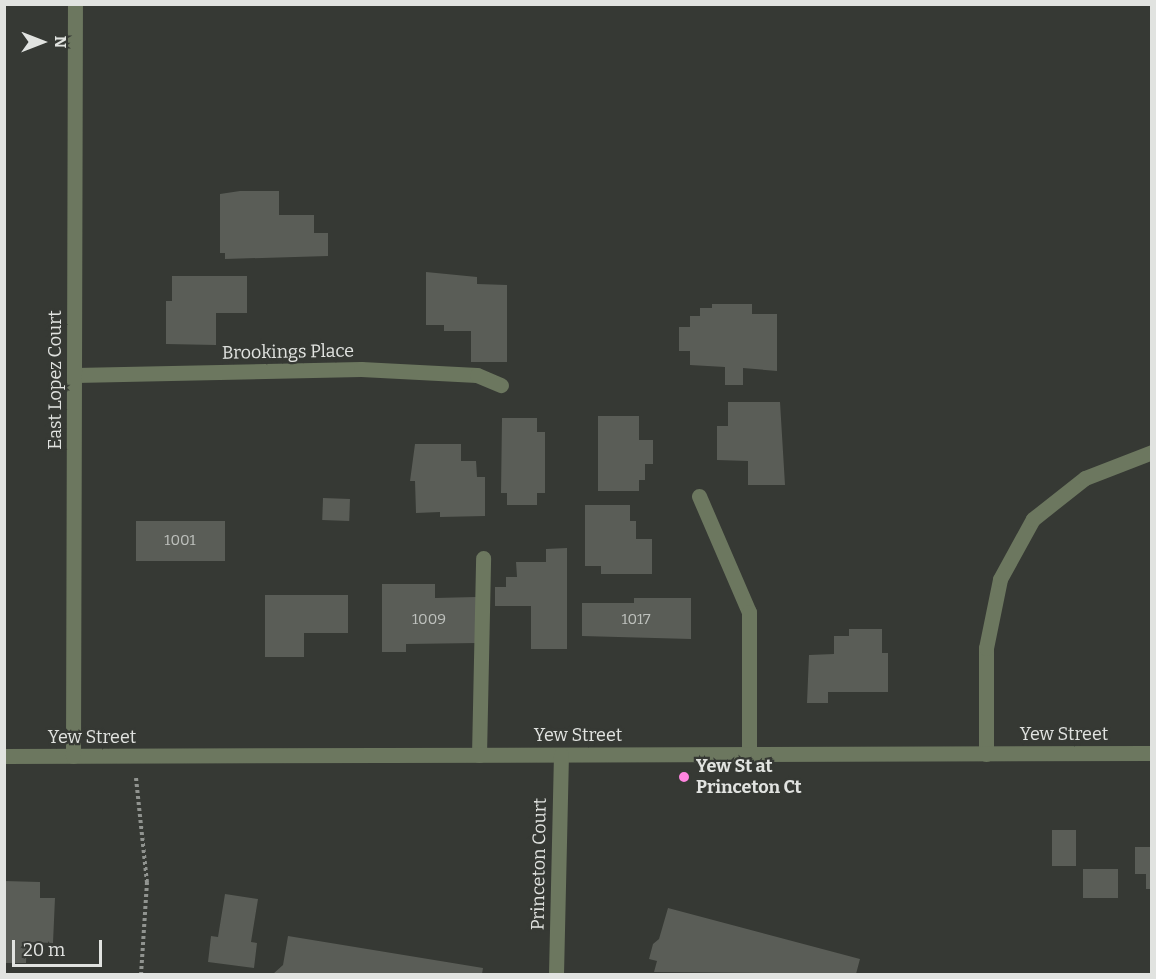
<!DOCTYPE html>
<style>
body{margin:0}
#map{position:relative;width:1156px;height:979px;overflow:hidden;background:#363934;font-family:Bitter,serif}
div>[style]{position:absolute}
.building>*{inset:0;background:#5a5d57;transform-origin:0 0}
.path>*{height:4px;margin-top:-2px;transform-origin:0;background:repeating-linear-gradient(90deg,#919490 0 3px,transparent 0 6px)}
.minor>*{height:15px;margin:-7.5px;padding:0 7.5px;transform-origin:7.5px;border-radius:7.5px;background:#6c775f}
.dots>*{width:16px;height:16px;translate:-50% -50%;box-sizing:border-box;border:3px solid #363934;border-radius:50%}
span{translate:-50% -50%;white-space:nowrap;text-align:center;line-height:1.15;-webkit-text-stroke:4.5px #363934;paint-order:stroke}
.number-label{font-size:15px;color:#bfc2be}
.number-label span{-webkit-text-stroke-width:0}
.street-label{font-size:18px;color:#e1e3e0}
.poi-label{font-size:18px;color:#e1e3e0;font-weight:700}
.left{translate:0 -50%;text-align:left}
.frame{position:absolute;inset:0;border:6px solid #e1e3e0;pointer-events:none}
.north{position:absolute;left:12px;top:12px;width:60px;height:60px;-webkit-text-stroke:4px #363934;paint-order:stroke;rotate:90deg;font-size:16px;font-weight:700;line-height:24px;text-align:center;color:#e1e3e0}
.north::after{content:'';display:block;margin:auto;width:21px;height:27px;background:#e1e3e0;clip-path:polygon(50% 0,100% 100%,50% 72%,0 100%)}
.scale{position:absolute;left:12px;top:940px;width:90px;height:27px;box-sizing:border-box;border:3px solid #e1e3e0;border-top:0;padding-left:8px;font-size:18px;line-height:21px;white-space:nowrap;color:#e1e3e0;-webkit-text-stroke:4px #363934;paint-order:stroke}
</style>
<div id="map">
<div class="building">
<i style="clip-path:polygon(240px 191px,279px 191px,279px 215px,314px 215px,314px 233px,328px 233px,328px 256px,225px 259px,225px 253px,220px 253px,220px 194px)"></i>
<i style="clip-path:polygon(426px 272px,477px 277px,477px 284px,507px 285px,507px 362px,471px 362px,471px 331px,444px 331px,444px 325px,426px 325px)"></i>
<i style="clip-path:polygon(172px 276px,247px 276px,247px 313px,216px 313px,216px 345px,166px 344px,166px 301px,172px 301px)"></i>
<i style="clip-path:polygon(712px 304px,752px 304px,752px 314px,777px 314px,777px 371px,743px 368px,743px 385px,725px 385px,725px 367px,690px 365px,690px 351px,679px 351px,679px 327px,690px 327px,690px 316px,700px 316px,700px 308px,712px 308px)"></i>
<i style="clip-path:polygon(728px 402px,780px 402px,785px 485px,748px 485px,748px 461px,717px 460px,717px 426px,728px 426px)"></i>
<i style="clip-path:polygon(598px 416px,639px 416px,639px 440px,653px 440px,653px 464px,645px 464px,645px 480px,639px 480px,639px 491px,598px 491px)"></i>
<i style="clip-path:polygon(502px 418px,537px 418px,537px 432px,545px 432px,545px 493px,537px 493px,537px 505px,507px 505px,507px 493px,501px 493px)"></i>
<i style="clip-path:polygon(415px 444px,461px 444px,461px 461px,476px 461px,477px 477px,485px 477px,485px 516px,440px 517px,440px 512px,416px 513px,415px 481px,410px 481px)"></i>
<i style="left:323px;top:498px;width:27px;height:22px;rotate:2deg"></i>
<i style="clip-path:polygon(585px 505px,630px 505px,630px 521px,636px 521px,636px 539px,652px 539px,652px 574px,601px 574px,601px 566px,585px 566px)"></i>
<i style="left:136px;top:521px;width:89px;height:40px"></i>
<i style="clip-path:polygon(567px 548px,567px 649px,531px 649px,531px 606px,495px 606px,495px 587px,506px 587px,506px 577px,517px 577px,516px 562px,546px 562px,546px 549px)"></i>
<i style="clip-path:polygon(382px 584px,435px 584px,435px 598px,476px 597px,477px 643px,406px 644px,406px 652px,382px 652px)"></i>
<i style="clip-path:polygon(265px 595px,348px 595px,348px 633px,304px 633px,304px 657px,265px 657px)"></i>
<i style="clip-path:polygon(634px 598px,691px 598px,691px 639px,582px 636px,582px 603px,634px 603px)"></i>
<i style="clip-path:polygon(849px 629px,882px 629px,882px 653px,888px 653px,888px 692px,828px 692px,828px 703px,807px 703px,809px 655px,834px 654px,834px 636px,849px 636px)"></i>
<i style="left:1052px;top:830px;width:24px;height:36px"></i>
<i style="clip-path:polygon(1135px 847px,1152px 847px,1152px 889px,1146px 889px,1146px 874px,1135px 874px)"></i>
<i style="left:1083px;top:869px;width:35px;height:29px"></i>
<i style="clip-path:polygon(4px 881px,40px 882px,40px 898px,55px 898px,53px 943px,27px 942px,26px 963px,6px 963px)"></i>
<i style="clip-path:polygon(225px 894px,258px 899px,251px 942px,257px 943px,254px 968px,208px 962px,211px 936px,218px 937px)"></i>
<i style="clip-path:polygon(668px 908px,860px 959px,856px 974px,654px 972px,657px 961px,649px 959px,653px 944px,659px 939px)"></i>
<i style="clip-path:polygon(288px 936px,483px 968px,482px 974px,273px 974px,283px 965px)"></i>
</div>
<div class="path">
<i style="left:136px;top:778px;width:105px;rotate:84deg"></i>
<i style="left:147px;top:882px;width:92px;rotate:93.7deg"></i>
</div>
<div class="minor">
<i style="left:75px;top:375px;width:286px;rotate:-1.2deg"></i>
<i style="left:361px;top:369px;width:116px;rotate:3deg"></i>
<i style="left:477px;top:375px;width:26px;rotate:23deg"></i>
<i style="left:699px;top:496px;width:126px;rotate:66.7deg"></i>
<i style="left:749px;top:612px;width:142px;rotate:90deg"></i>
<i style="left:986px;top:754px;width:106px;rotate:-90deg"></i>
<i style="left:986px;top:648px;width:70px;rotate:-78.5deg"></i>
<i style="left:1000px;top:579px;width:68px;rotate:-61.2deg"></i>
<i style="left:1033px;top:519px;width:66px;rotate:-38.3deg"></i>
<i style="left:1085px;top:478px;width:72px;rotate:-21.2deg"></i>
<i style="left:479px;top:755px;width:197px;rotate:-88.8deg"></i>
<i style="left:4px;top:756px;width:1148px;rotate:-0.15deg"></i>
<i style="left:73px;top:756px;width:752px;rotate:-89.85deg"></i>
<i style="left:556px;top:974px;width:219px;rotate:-88.7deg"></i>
</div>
<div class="dots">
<i style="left:684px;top:777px;background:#ff85df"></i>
</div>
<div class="number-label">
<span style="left:180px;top:541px">1001</span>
<span style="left:429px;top:620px">1009</span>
<span style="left:636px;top:620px">1017</span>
</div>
<div class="street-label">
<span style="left:288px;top:352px;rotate:-1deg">Brookings Place</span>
<span style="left:55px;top:380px;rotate:-90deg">East Lopez Court</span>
<span style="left:1064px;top:734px">Yew Street</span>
<span style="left:578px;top:735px">Yew Street</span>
<span style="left:92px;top:737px">Yew Street</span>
<span style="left:539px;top:864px;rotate:-89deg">Princeton Court</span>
</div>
<div class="poi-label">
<span class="left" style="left:696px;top:777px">Yew St at<br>Princeton Ct</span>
</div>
<div class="frame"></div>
<div class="north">N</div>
<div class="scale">20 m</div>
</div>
